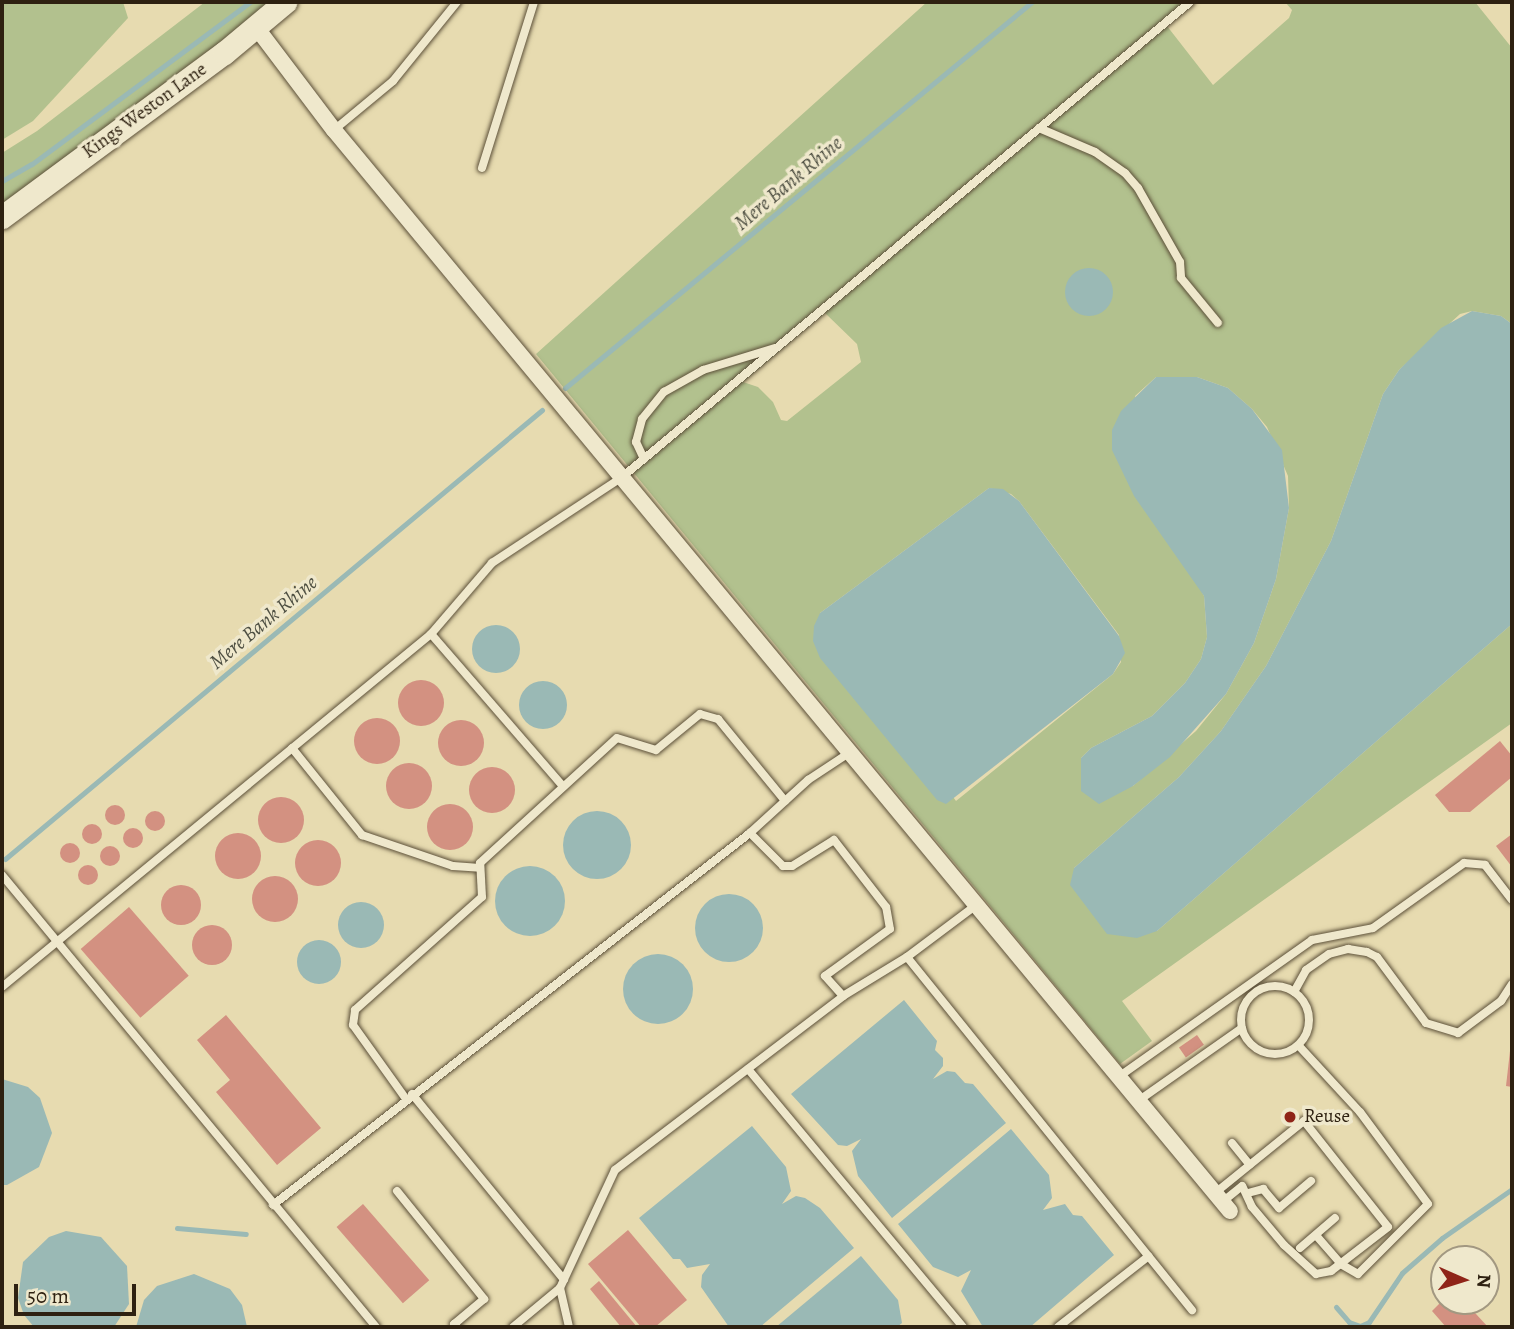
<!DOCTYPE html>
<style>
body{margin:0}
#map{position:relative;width:1514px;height:1329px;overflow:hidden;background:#e7dbb0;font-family:Alegreya,serif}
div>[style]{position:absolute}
.green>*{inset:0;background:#b2c18e}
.water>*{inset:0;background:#9ab9b5}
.round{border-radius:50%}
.stream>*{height:5px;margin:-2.5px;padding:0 2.5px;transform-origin:2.5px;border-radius:2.5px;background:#9ab9b5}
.building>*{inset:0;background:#d39181;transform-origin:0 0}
.roads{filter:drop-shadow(0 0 2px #5c5039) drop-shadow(0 0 2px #5c5039)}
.lane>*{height:8px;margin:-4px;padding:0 4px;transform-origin:4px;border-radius:4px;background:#efe8cc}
.lane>.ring{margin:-4px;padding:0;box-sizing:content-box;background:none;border:8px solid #efe8cc;border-radius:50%}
.street>*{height:16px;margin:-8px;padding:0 8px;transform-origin:8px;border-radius:8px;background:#efe8cc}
.secondary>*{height:23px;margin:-11.5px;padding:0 11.5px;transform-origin:11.5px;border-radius:11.5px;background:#efe8cc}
.dots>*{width:19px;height:19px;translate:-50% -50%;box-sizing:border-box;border:4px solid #efe8cc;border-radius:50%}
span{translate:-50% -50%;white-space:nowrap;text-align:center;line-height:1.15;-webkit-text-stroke:7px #efe8cc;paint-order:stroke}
.street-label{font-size:19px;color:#2e2111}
.poi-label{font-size:19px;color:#2e2111}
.left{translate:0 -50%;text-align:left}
.water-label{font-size:21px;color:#4e4f42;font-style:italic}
.frame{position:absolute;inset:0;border:4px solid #2e2111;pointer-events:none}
.north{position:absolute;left:1430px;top:1245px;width:70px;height:70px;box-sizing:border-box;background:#efe8cc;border:2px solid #a29881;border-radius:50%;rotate:93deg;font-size:19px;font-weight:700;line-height:28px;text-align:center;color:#2e2111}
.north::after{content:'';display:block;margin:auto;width:24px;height:32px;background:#8f2418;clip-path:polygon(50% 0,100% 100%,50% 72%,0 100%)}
.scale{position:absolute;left:14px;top:1284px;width:122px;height:32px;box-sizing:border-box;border:4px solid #2e2111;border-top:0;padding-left:9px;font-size:21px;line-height:24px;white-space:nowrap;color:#2e2111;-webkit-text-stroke:5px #efe8cc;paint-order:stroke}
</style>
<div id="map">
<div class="green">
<i style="clip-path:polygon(2px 2px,123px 2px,128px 18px,33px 121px,2px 140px)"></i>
<i style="clip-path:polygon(205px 2px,274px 2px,2px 205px,2px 153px,37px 131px)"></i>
<i style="clip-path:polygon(evenodd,927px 2px,1192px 2px,1167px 26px,1213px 85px,1289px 18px,1292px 10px,1285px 2px,1475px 2px,1512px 48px,1512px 324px,1501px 316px,1472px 311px,1460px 314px,1399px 370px,1383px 394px,1331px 541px,1266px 666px,1221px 731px,1179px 777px,1074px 868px,1157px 931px,1512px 624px,1512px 723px,1122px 1001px,1152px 1041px,1120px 1064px,536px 354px,927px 2px,825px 313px,857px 344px,861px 362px,787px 421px,781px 420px,773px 402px,758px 387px,743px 382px,825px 313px,927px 2px,1156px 377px,1197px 377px,1228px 388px,1252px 409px,1267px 427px,1288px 476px,1289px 508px,1276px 579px,1254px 643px,1226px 694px,1196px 731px,1133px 786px,1081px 790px,1081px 758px,1091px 748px,1152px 716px,1185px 683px,1201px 659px,1207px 637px,1204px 596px,1193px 575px,1135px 396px,1156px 377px,927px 2px,989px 488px,1011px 494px,1019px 501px,1119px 635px,1121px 662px,1113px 674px,956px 801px,820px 613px,989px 488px)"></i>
</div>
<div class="water">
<i class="round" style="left:1065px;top:268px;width:48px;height:48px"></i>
<i style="clip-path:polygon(1472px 311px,1501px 316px,1512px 324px,1512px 624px,1157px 931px,1137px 938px,1107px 934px,1070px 885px,1074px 868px,1179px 777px,1221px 731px,1266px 666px,1331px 541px,1383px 394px,1399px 370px,1441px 328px)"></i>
<i style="clip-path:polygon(1156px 377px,1197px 377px,1228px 388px,1252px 409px,1282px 450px,1289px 508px,1276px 579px,1254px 643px,1226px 694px,1170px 757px,1133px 786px,1099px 804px,1081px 791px,1081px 758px,1091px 748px,1152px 716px,1185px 683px,1201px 659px,1207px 637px,1204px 596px,1134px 496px,1112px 450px,1112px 430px,1121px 411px)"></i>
<i style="clip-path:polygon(989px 488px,1003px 489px,1019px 501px,1119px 636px,1125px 653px,1113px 674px,946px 804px,937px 800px,820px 658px,813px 641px,814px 626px,820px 613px)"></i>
<i class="round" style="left:472px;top:625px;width:48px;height:48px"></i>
<i class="round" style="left:519px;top:681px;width:48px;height:48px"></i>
<i class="round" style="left:563px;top:811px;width:68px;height:68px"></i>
<i class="round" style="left:495px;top:866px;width:70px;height:70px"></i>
<i class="round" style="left:695px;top:894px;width:68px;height:68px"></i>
<i class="round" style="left:338px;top:902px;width:46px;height:46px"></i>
<i class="round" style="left:297px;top:940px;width:44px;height:44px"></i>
<i class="round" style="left:623px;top:954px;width:70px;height:70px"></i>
<i style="clip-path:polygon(904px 1000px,937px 1041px,935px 1050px,943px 1058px,943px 1066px,933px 1079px,947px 1071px,955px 1072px,965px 1083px,973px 1084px,1006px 1123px,892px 1218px,858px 1176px,852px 1151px,861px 1139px,847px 1146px,838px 1145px,791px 1094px)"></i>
<i style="clip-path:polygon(2px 1079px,28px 1087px,40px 1098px,52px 1133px,39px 1167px,7px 1185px,2px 1185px)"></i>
<i style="clip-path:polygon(752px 1126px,786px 1167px,791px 1191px,782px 1204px,796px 1196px,805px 1198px,820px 1208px,854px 1248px,760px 1327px,729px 1327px,701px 1287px,702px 1275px,710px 1264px,687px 1268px,680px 1259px,673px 1259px,639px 1218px)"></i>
<i style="clip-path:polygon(1011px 1129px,1049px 1175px,1052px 1198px,1043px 1210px,1065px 1204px,1073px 1215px,1082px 1216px,1114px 1255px,1030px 1327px,983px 1327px,961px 1291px,971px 1270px,958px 1277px,933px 1267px,898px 1224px)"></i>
<i style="clip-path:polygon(66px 1231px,101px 1237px,127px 1266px,129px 1304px,114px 1327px,34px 1327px,24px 1315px,18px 1298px,23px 1262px,49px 1237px)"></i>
<i style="clip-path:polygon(861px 1256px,898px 1300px,902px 1323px,897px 1327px,776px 1327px)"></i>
<i style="clip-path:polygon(194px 1274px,230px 1289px,242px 1305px,247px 1327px,136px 1327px,144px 1300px,157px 1286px)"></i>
</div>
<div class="stream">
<i style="left:2px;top:181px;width:34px;rotate:-30deg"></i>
<i style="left:32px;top:164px;width:272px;rotate:-36.6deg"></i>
<i style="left:565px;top:388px;width:606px;rotate:-39.58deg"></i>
<i style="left:5px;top:859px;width:700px;rotate:-39.9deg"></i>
<i style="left:177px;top:1228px;width:69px;rotate:5deg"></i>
<i style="left:1336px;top:1307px;width:20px;rotate:49deg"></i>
<i style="left:1349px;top:1322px;width:12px;rotate:20deg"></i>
<i style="left:1360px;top:1326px;width:10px;rotate:-24deg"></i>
<i style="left:1369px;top:1322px;width:59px;rotate:-56deg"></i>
<i style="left:1402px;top:1273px;width:53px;rotate:-41.2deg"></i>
<i style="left:1442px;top:1238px;width:85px;rotate:-35deg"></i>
</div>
<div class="building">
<i class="round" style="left:398px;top:680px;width:46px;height:46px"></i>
<i class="round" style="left:354px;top:718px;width:46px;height:46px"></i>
<i class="round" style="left:438px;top:720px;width:46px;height:46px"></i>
<i style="clip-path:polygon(1500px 741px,1512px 756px,1512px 777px,1470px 812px,1449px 812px,1435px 795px)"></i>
<i class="round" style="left:386px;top:763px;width:46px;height:46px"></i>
<i class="round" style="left:469px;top:767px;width:46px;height:46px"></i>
<i class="round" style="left:258px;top:797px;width:46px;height:46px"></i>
<i class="round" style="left:427px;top:804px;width:46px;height:46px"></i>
<i class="round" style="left:105px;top:805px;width:20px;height:20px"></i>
<i class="round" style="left:145px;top:811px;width:20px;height:20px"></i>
<i class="round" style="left:82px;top:824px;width:20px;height:20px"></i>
<i class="round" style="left:123px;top:828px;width:20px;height:20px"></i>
<i class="round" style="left:215px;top:833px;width:46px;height:46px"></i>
<i style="clip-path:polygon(1512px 834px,1512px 867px,1496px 846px)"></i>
<i class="round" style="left:295px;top:840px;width:46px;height:46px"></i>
<i class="round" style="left:60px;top:843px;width:20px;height:20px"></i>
<i class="round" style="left:100px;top:846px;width:20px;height:20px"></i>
<i class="round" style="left:78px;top:865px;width:20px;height:20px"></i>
<i class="round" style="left:252px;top:876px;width:46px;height:46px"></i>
<i class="round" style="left:161px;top:885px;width:40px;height:40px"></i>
<i style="left:129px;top:907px;width:91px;height:64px;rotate:49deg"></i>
<i class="round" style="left:192px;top:925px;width:40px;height:40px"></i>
<i style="clip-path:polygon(226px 1015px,321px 1128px,277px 1165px,216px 1092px,230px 1080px,197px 1040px)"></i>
<i style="left:1197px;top:1035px;width:12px;height:22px;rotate:55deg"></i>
<i style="clip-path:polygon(1510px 1051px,1512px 1051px,1512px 1087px,1506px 1086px)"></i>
<i style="left:363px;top:1204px;width:101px;height:35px;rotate:49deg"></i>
<i style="clip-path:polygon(628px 1230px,687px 1300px,655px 1327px,641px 1327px,588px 1264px)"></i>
<i style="clip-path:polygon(599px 1281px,637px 1327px,621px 1327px,590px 1289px)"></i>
<i style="clip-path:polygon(1442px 1301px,1464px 1301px,1488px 1327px,1446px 1327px,1432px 1311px)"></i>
</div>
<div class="roads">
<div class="lane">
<i style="left:1039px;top:128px;width:61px;rotate:23.2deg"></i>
<i style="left:1095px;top:152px;width:37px;rotate:35deg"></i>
<i style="left:1125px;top:173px;width:20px;rotate:49deg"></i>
<i style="left:1138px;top:188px;width:85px;rotate:60.4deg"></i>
<i style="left:1180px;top:262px;width:16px;rotate:86deg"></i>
<i style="left:1181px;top:278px;width:58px;rotate:50.6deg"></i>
<i style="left:334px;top:130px;width:77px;rotate:-39.7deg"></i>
<i style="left:393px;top:81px;width:102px;rotate:-51deg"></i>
<i style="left:482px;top:168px;width:174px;rotate:-72.6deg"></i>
<i style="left:644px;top:459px;width:19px;rotate:-115deg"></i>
<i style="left:636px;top:442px;width:24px;rotate:-75deg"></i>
<i style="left:642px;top:419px;width:35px;rotate:-51deg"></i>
<i style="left:664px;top:392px;width:45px;rotate:-29.4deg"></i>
<i style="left:703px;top:370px;width:75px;rotate:-17deg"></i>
<i style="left:431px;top:634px;width:200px;rotate:49.1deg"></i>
<i style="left:292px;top:748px;width:112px;rotate:51.2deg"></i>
<i style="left:362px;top:835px;width:96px;rotate:18.8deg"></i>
<i style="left:453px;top:866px;width:27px;rotate:4deg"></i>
<i style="left:2px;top:875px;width:587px;rotate:50.39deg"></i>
<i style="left:907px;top:957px;width:85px;rotate:-36.9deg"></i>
<i class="ring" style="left:1241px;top:986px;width:60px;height:60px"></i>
<i style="left:2px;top:987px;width:556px;rotate:-39.45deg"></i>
<i style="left:431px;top:634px;width:94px;rotate:-49.3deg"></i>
<i style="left:492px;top:563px;width:154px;rotate:-33.4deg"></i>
<i style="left:621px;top:478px;width:742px;rotate:-39.91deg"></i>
<i style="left:1294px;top:992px;width:25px;rotate:-61deg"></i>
<i style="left:1306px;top:970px;width:28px;rotate:-35deg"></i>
<i style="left:1329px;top:954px;width:20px;rotate:-15deg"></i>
<i style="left:1348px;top:949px;width:19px;rotate:9deg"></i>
<i style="left:1367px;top:952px;width:11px;rotate:27deg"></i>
<i style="left:1377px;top:957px;width:82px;rotate:53.4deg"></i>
<i style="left:1426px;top:1023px;width:34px;rotate:17deg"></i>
<i style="left:1458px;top:1033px;width:54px;rotate:-36.7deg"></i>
<i style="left:1501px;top:1001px;width:20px;rotate:-57deg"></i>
<i style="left:843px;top:996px;width:75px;rotate:-31.4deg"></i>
<i style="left:907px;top:957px;width:454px;rotate:51.1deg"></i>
<i style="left:1299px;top:1046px;width:90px;rotate:47.3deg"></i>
<i style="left:1360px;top:1112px;width:114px;rotate:53.5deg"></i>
<i style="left:1428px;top:1204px;width:99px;rotate:135deg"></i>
<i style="left:1358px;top:1274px;width:20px;rotate:-150deg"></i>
<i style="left:1341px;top:1264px;width:38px;rotate:-131deg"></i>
<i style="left:748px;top:1069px;width:336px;rotate:50.2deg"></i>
<i style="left:1117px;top:1078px;width:239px;rotate:-35.3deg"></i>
<i style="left:1312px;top:940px;width:62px;rotate:-11.1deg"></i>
<i style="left:1373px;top:928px;width:112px;rotate:-35.5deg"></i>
<i style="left:1464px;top:863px;width:21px;rotate:5deg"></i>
<i style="left:1485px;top:865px;width:44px;rotate:52.4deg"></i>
<i style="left:412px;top:1094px;width:240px;rotate:50.7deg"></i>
<i style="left:406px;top:1099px;width:91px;rotate:-125.6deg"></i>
<i style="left:353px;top:1025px;width:15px;rotate:-82deg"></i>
<i style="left:355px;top:1010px;width:170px;rotate:-41.7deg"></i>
<i style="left:482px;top:897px;width:34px;rotate:-93deg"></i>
<i style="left:480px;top:863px;width:185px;rotate:-42.4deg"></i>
<i style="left:617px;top:738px;width:41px;rotate:17.1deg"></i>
<i style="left:656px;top:750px;width:57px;rotate:-39.3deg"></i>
<i style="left:700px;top:714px;width:19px;rotate:16deg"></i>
<i style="left:718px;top:719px;width:106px;rotate:50.7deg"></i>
<i style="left:1138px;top:1101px;width:127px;rotate:-35.1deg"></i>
<i style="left:1232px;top:1143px;width:28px;rotate:51deg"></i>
<i style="left:397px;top:1191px;width:139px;rotate:51.1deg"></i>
<i style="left:484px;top:1299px;width:39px;rotate:140deg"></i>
<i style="left:454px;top:1324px;width:4px;rotate:45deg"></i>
<i style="left:1215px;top:1193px;width:114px;rotate:-39deg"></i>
<i style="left:1304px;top:1121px;width:135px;rotate:51.6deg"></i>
<i style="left:1388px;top:1227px;width:72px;rotate:142.3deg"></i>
<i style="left:1331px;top:1271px;width:15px;rotate:169deg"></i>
<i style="left:1316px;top:1274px;width:43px;rotate:-137.8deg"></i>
<i style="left:1284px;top:1245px;width:50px;rotate:-130.1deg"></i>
<i style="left:1252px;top:1207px;width:23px;rotate:-115deg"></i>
<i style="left:1242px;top:1186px;width:26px;rotate:141deg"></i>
<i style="left:1248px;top:1193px;width:16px;rotate:-15deg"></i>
<i style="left:1263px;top:1189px;width:25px;rotate:50deg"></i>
<i style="left:1279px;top:1208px;width:42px;rotate:-40.2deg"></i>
<i style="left:273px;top:1205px;width:605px;rotate:-37.95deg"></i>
<i style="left:750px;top:833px;width:79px;rotate:-42.4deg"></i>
<i style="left:808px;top:780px;width:49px;rotate:-33.4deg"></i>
<i style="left:1300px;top:1248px;width:46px;rotate:-40.6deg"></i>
<i style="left:560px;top:1288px;width:40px;rotate:77deg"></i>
<i style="left:513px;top:1327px;width:61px;rotate:-39.7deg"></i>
<i style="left:560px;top:1288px;width:130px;rotate:-65deg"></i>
<i style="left:615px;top:1170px;width:287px;rotate:-37.3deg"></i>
<i style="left:843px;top:996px;width:27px;rotate:-132deg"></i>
<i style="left:825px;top:976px;width:80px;rotate:-35.9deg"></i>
<i style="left:890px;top:929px;width:22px;rotate:-100deg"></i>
<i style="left:886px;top:907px;width:85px;rotate:-127.8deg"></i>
<i style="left:834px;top:840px;width:49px;rotate:148.2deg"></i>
<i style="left:792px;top:866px;width:9px;rotate:180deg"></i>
<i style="left:783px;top:866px;width:47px;rotate:-135deg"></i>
<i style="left:1058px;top:1327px;width:115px;rotate:-38deg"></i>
</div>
<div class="street">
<i style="left:256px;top:27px;width:129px;rotate:52.9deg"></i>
<i style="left:334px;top:130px;width:1404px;rotate:50.35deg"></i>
</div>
<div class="secondary">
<i style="left:2px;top:217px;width:276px;rotate:-36.5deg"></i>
<i style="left:224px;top:53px;width:80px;rotate:-39.9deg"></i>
</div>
</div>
<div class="dots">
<i style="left:1290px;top:1117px;background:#8f2418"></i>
</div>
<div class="street-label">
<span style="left:145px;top:111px;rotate:-36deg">Kings Weston Lane</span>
</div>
<div class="poi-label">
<span class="left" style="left:1304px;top:1117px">Reuse</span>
</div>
<div class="water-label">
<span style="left:788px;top:183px;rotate:-40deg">Mere Bank Rhine</span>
<span style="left:263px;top:622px;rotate:-40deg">Mere Bank Rhine</span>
</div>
<div class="frame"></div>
<div class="north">N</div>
<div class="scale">50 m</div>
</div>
